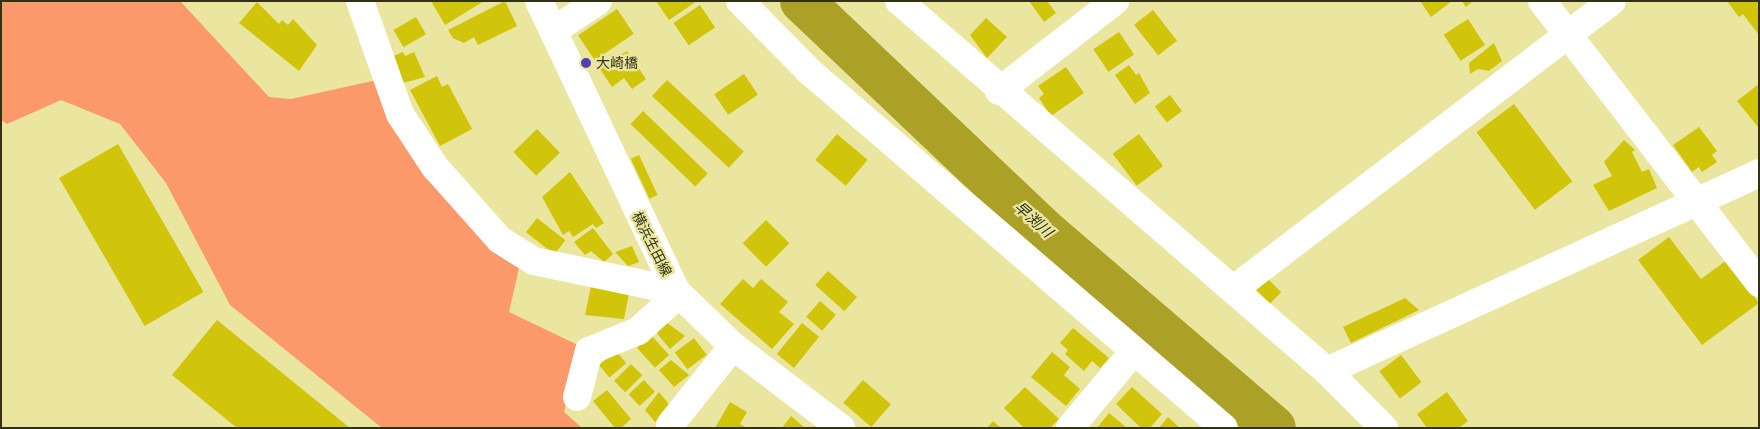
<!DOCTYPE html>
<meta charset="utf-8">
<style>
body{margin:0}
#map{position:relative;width:1760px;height:429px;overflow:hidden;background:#eae59f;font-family:"Roboto Condensed","Noto Sans JP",sans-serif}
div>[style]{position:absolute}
.green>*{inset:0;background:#fc996b}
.river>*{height:44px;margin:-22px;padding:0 22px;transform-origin:22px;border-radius:22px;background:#aaa126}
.building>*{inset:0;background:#d1c50b;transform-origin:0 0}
.minor>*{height:28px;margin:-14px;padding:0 14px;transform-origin:14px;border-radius:14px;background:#fff}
.major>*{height:28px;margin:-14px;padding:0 14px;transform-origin:14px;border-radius:14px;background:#fff}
.dots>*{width:14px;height:14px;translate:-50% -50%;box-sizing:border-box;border:2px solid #eae59f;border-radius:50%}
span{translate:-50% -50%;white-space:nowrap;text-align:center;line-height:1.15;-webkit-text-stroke:4.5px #eae59f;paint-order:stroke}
.poi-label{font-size:14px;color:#333114}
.left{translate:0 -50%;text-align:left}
.street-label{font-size:14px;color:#333114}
.water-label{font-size:15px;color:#2f2d15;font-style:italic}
.frame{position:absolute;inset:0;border:2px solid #333114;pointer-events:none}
</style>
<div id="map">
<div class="green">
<i style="clip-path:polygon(1px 1px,180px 1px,269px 97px,291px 99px,377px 80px,435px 183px,519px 268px,509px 312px,580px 346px,564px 412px,582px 428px,382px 428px,230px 305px,166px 183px,120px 124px,61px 100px,7px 124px,1px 120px)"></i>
</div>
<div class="river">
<i style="left:802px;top:1px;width:340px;rotate:43.5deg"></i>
<i style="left:1049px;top:235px;width:296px;rotate:40.6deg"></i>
</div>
<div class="building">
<i style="clip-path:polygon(431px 1px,484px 1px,445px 25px)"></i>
<i style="clip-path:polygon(505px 1px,517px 26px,478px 45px,474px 37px,464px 43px,453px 38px,448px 30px)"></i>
<i style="clip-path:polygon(656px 1px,697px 1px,669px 20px)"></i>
<i style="clip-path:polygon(1029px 1px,1047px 1px,1056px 13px,1044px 22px)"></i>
<i style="clip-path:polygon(1420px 1px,1452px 1px,1431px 17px)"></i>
<i style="clip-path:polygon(1462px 1px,1473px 1px,1466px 7px)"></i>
<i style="clip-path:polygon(1727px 1px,1759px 1px,1759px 35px,1743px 14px,1739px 17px)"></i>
<i style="clip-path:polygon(257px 2px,279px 24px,282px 20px,288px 25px,293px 19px,317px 45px,299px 71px,239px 23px)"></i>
<i style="left:700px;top:5px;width:27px;height:32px;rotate:56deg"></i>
<i style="left:617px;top:9px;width:30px;height:47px;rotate:56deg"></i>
<i style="left:1153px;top:10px;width:39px;height:24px;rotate:52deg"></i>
<i style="left:416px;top:17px;width:20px;height:26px;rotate:60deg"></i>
<i style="clip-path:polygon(986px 18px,1007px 37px,987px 58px,970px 35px)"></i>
<i style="left:1468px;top:19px;width:31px;height:29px;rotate:57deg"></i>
<i style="left:1119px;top:32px;width:27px;height:31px;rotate:56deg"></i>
<i style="clip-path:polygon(1494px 43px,1502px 61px,1489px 71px,1478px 69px,1470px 74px,1469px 63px)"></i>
<i style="clip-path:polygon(627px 51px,646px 79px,632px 89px,624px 78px,612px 87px,600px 69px)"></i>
<i style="clip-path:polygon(403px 52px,405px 56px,414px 52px,425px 77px,403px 83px,391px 57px)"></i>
<i style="clip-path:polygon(1129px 65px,1136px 75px,1139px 73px,1150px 93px,1135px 104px,1115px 75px)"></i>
<i style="clip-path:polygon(1066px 67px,1084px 93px,1051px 116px,1039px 98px,1044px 94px,1038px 86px)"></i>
<i style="left:744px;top:74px;width:25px;height:36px;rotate:56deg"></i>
<i style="clip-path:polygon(437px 76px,442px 87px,448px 84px,472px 129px,440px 146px,410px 90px)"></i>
<i style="left:667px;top:80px;width:105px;height:22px;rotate:43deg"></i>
<i style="clip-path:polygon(1759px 84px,1759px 128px,1737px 101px)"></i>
<i style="left:1170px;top:95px;width:20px;height:19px;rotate:53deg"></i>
<i style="left:1514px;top:104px;width:97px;height:47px;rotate:53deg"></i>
<i style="left:643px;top:111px;width:90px;height:18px;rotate:44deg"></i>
<i style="clip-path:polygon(1699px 127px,1717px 151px,1712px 155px,1717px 162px,1702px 172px,1699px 167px,1692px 172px,1673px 145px)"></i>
<i style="left:537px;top:129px;width:33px;height:33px;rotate:46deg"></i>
<i style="left:837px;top:134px;width:40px;height:34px;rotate:40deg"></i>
<i style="left:1139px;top:134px;width:40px;height:33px;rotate:53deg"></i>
<i style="clip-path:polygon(1624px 140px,1635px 150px,1632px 152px,1642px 172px,1649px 169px,1657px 188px,1609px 211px,1593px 185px,1612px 176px,1604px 162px)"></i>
<i style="left:118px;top:144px;width:171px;height:68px;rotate:60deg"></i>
<i style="left:639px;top:155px;width:44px;height:9px;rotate:65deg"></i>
<i style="clip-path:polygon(570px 172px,604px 223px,596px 228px,593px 224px,573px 237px,569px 231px,563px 235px,542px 197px)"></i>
<i style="left:537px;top:218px;width:36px;height:18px;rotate:38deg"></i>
<i style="left:766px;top:220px;width:33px;height:33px;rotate:45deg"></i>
<i style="clip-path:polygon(593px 228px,613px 254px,604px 262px,591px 251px,585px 255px,574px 242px)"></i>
<i style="clip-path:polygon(1669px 237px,1701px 279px,1727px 260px,1759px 303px,1702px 345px,1638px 260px)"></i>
<i style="clip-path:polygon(632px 246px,639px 262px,628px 266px,615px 252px)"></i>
<i style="left:828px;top:271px;width:39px;height:19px;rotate:42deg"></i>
<i style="left:1265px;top:276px;width:23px;height:16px;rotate:45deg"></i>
<i style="clip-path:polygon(743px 279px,753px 288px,761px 279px,788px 302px,779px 312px,794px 324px,772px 349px,720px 304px)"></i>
<i style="clip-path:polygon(591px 286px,629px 294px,624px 319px,585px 315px)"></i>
<i style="clip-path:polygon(1405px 298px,1419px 310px,1351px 343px,1343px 327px)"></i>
<i style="left:820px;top:301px;width:21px;height:21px;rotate:41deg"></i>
<i style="clip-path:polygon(217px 320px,350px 428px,237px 428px,172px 375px)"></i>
<i style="clip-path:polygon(666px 322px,685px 336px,670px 349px,655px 331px)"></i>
<i style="left:802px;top:323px;width:22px;height:40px;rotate:39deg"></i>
<i style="clip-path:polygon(1073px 328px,1109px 358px,1100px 368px,1092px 361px,1084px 371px,1065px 354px,1068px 350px,1060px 343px)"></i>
<i style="left:651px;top:335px;width:27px;height:19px;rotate:48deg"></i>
<i style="left:694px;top:338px;width:21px;height:24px;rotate:53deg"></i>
<i style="left:616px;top:351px;width:16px;height:22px;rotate:50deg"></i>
<i style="clip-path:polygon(1052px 352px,1070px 367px,1064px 375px,1080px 389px,1066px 406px,1031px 377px)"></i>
<i style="left:1401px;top:355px;width:34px;height:27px;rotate:53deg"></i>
<i style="clip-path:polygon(671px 360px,689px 375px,674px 387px,659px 370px)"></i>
<i style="left:631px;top:364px;width:16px;height:24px;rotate:45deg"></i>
<i style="left:644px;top:380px;width:16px;height:21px;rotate:47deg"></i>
<i style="left:863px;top:380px;width:37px;height:30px;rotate:41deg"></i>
<i style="clip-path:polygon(1025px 387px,1059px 419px,1050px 428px,1024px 428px,1004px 408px)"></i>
<i style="clip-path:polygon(1132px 387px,1162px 414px,1150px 428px,1141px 428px,1116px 404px)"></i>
<i style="clip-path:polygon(607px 390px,631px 419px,621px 428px,615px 428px,593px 401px)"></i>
<i style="clip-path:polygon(659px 392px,672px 408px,655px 422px,645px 410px)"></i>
<i style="clip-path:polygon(1447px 392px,1468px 421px,1459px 428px,1427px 428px,1417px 414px)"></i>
<i style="clip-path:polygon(730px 402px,747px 412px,740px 424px,747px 428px,715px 428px)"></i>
<i style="clip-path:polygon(1109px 413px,1127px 428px,1097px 428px)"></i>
<i style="clip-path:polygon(791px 416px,805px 428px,782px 428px)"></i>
<i style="clip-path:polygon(1168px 417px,1180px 428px,1159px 428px)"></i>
<i style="clip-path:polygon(993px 421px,1001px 428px,987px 428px)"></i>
</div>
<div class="minor">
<i style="left:360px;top:1px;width:120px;rotate:70.5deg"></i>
<i style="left:400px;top:114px;width:64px;rotate:56.6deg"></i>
<i style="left:435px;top:167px;width:98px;rotate:48.3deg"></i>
<i style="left:500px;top:240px;width:40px;rotate:32deg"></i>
<i style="left:534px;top:261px;width:145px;rotate:11.9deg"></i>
<i style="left:740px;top:1px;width:98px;rotate:45.4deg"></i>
<i style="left:809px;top:71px;width:547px;rotate:40.7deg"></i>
<i style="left:899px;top:1px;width:566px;rotate:40.84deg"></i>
<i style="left:1327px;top:371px;width:81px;rotate:45deg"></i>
<i style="left:1542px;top:1px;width:356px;rotate:52.4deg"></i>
<i style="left:553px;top:31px;width:54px;rotate:-33.7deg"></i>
<i style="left:999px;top:91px;width:147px;rotate:-37.8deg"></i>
<i style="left:1234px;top:289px;width:475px;rotate:-37.3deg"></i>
<i style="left:1327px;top:371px;width:475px;rotate:-24.6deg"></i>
<i style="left:577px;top:397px;width:48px;rotate:-75.4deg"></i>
<i style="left:589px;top:351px;width:53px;rotate:-22.2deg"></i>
<i style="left:638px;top:331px;width:55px;rotate:-42.1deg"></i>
<i style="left:670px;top:425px;width:101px;rotate:-51.4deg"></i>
<i style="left:1070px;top:428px;width:99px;rotate:-50.3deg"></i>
</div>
<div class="major">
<i style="left:539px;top:1px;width:321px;rotate:64.7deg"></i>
<i style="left:676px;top:291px;width:79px;rotate:44deg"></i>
<i style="left:733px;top:346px;width:136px;rotate:37.2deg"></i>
</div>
<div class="dots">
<i style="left:586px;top:63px;background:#533db5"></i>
</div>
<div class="poi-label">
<span class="left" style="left:596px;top:63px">大崎橋</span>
</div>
<div class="street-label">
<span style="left:652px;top:244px;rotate:63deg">横浜生田線</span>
</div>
<div class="water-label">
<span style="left:1033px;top:220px;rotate:42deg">早渕川</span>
</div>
<div class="frame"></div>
</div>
